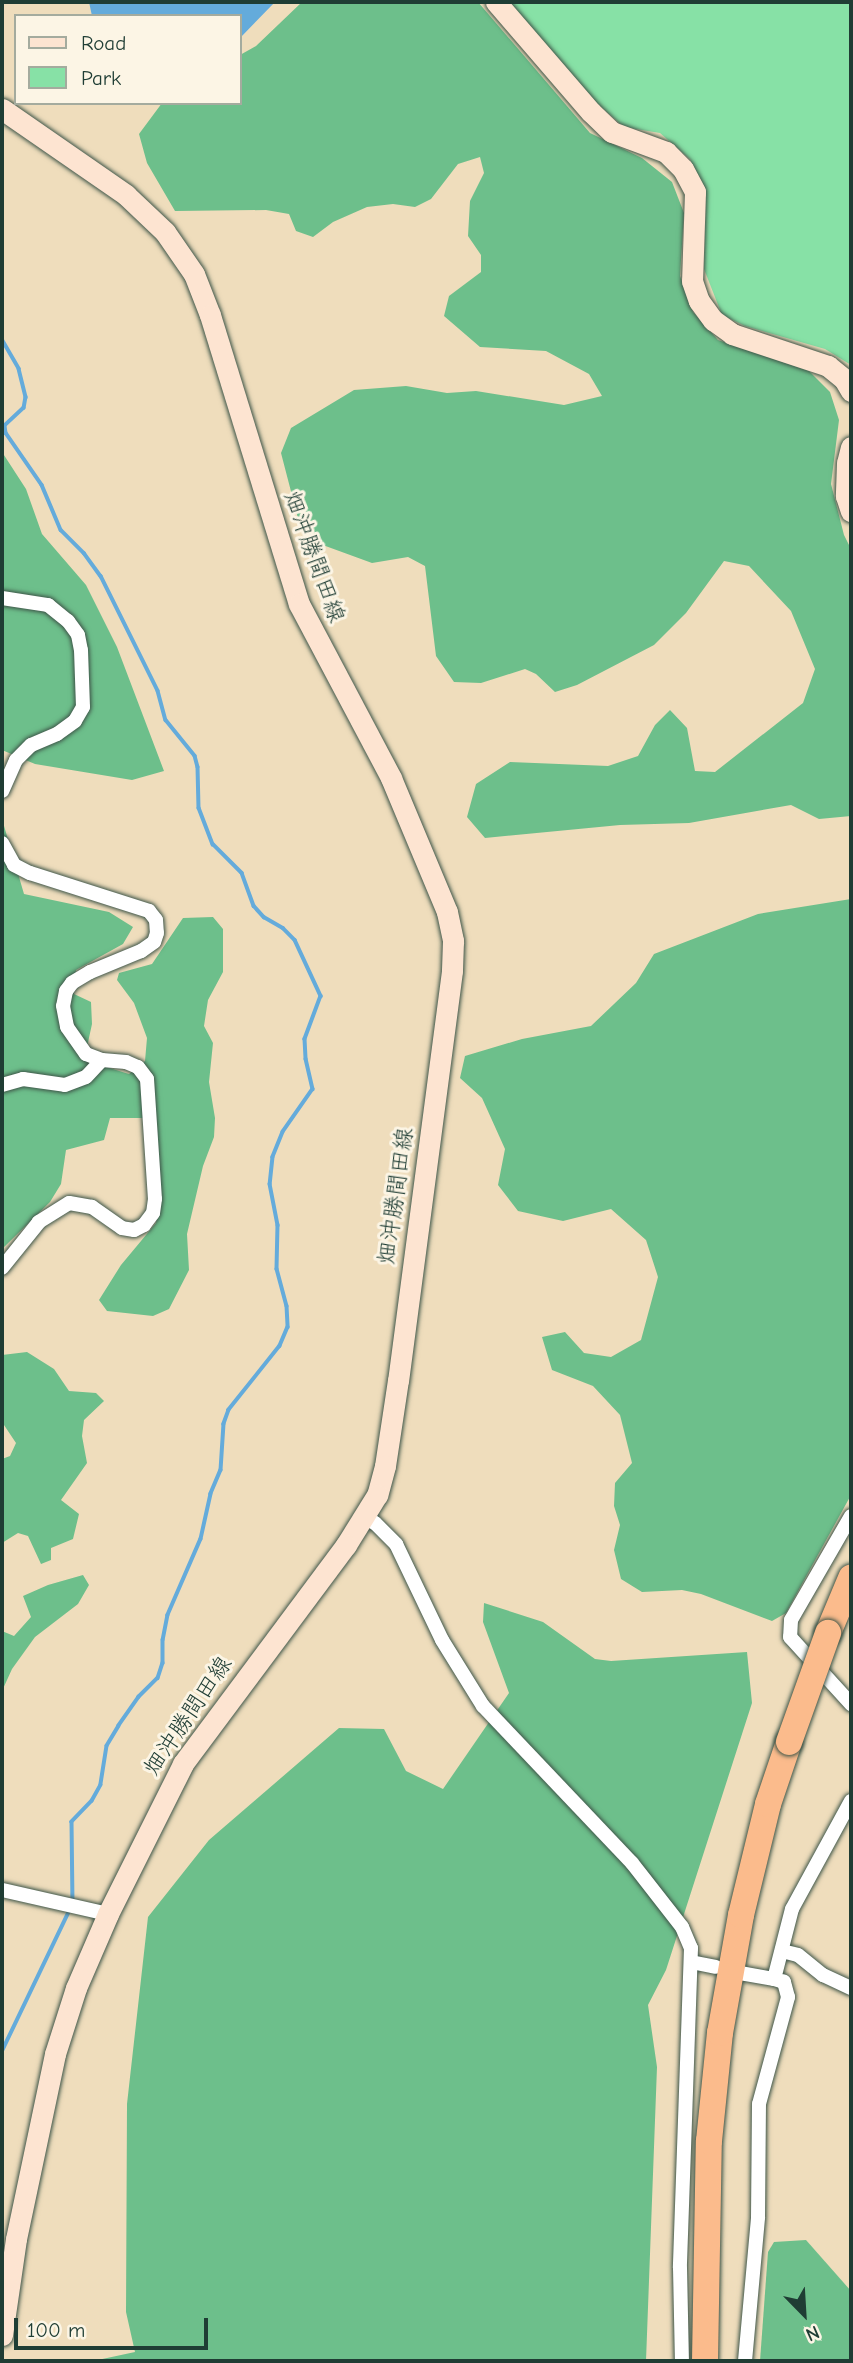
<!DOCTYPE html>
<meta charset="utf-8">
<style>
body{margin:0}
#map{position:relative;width:853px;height:2363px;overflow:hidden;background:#efddbc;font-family:"Comic Neue","Klee One",sans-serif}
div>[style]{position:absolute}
.green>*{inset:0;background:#87e1a6}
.forest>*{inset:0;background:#6dbf8b}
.water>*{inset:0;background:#64abdb}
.stream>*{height:3.5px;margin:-1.75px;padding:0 1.75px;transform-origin:1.75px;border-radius:1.75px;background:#64abdb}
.roads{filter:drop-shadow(0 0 2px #3e5548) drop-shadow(0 0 2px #3e5548)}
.street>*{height:14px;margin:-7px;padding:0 7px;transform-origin:7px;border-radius:7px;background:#fff}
.secondary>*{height:21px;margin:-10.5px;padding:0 10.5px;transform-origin:10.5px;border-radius:10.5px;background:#fde4d1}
.highway>*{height:26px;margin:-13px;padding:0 13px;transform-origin:13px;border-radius:13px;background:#fbbb8c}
.bridges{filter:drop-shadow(0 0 2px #3e5548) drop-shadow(0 0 2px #3e5548)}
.highway-bridge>*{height:26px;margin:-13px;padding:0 13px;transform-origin:13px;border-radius:13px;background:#fbbb8c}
span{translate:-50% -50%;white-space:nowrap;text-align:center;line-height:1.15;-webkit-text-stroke:6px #fcf5e5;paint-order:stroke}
.street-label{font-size:23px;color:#1f3d34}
.frame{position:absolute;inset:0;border:4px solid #1f3d34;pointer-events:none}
.legend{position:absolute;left:14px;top:14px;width:228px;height:91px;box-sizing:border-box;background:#fcf5e5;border:2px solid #a4ab9e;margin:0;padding:9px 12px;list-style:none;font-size:21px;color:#1f3d34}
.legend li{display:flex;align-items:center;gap:14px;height:35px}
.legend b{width:35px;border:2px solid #a4ab9e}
.north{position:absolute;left:769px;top:2279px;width:70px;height:70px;-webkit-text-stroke:5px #fcf5e5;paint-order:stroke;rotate:156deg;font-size:19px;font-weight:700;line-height:28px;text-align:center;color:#1f3d34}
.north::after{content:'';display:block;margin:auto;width:24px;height:32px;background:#1f3d34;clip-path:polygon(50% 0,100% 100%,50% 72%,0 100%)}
.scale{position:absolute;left:14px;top:2318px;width:194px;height:32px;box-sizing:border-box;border:4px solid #1f3d34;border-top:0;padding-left:9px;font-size:21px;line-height:24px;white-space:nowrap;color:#1f3d34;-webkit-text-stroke:5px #fcf5e5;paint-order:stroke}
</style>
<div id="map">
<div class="green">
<i style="clip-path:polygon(508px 2px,851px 2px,851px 365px,825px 349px,745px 326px,722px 315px,704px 269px,706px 197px,690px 159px,660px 133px,624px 127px,591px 98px)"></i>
</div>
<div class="forest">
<i style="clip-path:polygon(302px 2px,478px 2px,590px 133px,642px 158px,672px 182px,684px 213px,680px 276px,693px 312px,718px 340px,809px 371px,830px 392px,839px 420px,831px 484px,844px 535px,851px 549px,851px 816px,819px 819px,791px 805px,689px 823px,620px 825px,485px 838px,467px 817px,476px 784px,510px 762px,608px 766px,638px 756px,655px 725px,670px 710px,687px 728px,695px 771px,715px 772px,803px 703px,815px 669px,791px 611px,749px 566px,724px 561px,686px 613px,654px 645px,577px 685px,555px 692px,536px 674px,525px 669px,481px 683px,454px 682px,436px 656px,425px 566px,408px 557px,372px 563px,320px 544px,300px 526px,281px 453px,291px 428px,354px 390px,406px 386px,447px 393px,476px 391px,564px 405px,602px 396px,589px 374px,546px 351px,480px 347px,444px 316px,449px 296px,481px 272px,481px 255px,468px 236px,470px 201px,484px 173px,480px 157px,458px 164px,431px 199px,415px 207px,393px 204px,367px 207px,333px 222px,313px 237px,296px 231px,289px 214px,266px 210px,175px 211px,147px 163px,139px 134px,162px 103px,240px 103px,240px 55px,256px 46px)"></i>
<i style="clip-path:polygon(2px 452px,26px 489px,42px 534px,86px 585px,117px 647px,164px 771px,132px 780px,35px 764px,2px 750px)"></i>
<i style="clip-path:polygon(2px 819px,24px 894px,109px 912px,133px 927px,123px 944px,76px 970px,74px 994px,91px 1002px,92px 1024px,87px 1047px,103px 1066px,129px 1074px,145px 1061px,147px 1038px,134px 1003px,117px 980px,119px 973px,152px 964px,183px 918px,213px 917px,223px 929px,223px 972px,208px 1000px,204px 1026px,213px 1043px,209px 1082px,215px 1118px,214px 1137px,203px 1166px,187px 1234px,189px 1270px,169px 1309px,153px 1316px,107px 1311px,99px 1300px,121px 1265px,156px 1223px,160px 1193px,152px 1118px,110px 1118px,104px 1140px,66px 1150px,61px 1184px,50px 1202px,2px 1249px)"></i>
<i style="clip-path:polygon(851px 899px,851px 1495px,786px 1613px,772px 1621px,701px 1594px,682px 1590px,642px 1592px,621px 1579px,614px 1550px,620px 1525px,614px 1506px,615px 1483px,632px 1463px,620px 1415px,593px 1386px,552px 1370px,542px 1337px,565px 1332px,584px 1353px,611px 1357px,641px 1340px,658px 1277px,646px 1240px,611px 1209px,563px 1221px,518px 1211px,498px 1185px,505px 1149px,482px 1098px,460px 1078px,465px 1056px,522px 1039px,591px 1026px,636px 983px,654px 954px,758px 914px)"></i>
<i style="clip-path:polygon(27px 1352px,54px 1369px,69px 1391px,96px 1393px,104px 1401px,84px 1420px,82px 1436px,87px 1463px,61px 1500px,79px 1514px,73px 1539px,51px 1548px,51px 1560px,41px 1564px,28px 1536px,18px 1533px,2px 1543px,2px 1459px,10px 1456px,16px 1443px,2px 1422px,2px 1355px)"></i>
<i style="clip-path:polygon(83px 1575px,89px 1585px,78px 1604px,35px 1637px,12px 1669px,2px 1691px,2px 1631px,14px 1636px,31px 1617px,23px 1596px,48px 1585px)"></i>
<i style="clip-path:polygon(484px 1603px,543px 1622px,595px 1659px,611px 1661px,747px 1652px,752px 1703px,666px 1970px,648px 2005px,657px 2067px,646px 2361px,93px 2361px,135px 2352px,126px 2312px,127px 2104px,148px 1917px,209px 1840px,339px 1728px,384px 1729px,406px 1771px,443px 1789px,509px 1693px,483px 1622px)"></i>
<i style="clip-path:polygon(806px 2240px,851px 2291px,851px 2361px,760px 2361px,768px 2252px,774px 2242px)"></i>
</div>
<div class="water">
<i style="clip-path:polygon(89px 2px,275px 2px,240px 38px,240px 16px,92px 16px)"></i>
</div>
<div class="stream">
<i style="left:2px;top:339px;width:34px;rotate:60deg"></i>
<i style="left:19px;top:369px;width:29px;rotate:76deg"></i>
<i style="left:26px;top:397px;width:11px;rotate:100deg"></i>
<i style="left:24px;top:408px;width:26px;rotate:137deg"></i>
<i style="left:5px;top:426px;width:7px;rotate:82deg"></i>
<i style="left:6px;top:433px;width:63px;rotate:55.3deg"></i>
<i style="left:42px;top:485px;width:49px;rotate:67.1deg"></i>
<i style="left:61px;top:530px;width:33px;rotate:45deg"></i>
<i style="left:84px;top:553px;width:29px;rotate:54deg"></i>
<i style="left:101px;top:576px;width:128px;rotate:63.6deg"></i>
<i style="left:158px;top:691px;width:30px;rotate:75deg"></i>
<i style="left:166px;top:720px;width:46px;rotate:51.1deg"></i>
<i style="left:195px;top:756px;width:11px;rotate:75deg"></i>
<i style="left:198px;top:767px;width:41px;rotate:88.6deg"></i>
<i style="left:199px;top:808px;width:39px;rotate:69deg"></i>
<i style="left:213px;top:844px;width:41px;rotate:45deg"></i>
<i style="left:242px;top:873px;width:35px;rotate:70deg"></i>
<i style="left:254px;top:906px;width:15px;rotate:48deg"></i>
<i style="left:264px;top:917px;width:22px;rotate:30deg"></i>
<i style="left:283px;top:928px;width:17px;rotate:45deg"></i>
<i style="left:295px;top:940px;width:62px;rotate:65.1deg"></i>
<i style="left:321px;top:996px;width:46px;rotate:110.4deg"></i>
<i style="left:305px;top:1039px;width:20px;rotate:87deg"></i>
<i style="left:306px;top:1059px;width:31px;rotate:77deg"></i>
<i style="left:313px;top:1089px;width:52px;rotate:124.9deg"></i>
<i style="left:283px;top:1132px;width:27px;rotate:112deg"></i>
<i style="left:273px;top:1157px;width:27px;rotate:96deg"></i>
<i style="left:270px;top:1184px;width:42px;rotate:79deg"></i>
<i style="left:278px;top:1225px;width:44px;rotate:91.3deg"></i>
<i style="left:277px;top:1269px;width:38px;rotate:75deg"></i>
<i style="left:287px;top:1306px;width:21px;rotate:87deg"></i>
<i style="left:288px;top:1327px;width:21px;rotate:113deg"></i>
<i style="left:280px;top:1346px;width:82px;rotate:128.6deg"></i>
<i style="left:229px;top:1410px;width:15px;rotate:110deg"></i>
<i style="left:224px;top:1424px;width:46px;rotate:93.7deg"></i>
<i style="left:221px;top:1470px;width:26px;rotate:113deg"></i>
<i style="left:211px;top:1494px;width:46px;rotate:102.5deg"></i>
<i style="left:201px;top:1539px;width:83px;rotate:113.5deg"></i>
<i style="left:168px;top:1615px;width:25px;rotate:101deg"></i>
<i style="left:163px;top:1640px;width:23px;rotate:90deg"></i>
<i style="left:163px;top:1663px;width:16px;rotate:108deg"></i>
<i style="left:158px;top:1678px;width:27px;rotate:135deg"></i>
<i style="left:139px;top:1697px;width:35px;rotate:125deg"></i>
<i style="left:119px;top:1726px;width:23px;rotate:121deg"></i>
<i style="left:107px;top:1746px;width:39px;rotate:99deg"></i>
<i style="left:101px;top:1785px;width:18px;rotate:119deg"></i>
<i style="left:92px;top:1801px;width:29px;rotate:134deg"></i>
<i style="left:72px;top:1822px;width:80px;rotate:89.3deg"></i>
<i style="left:2px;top:2051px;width:157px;rotate:-64.4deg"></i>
</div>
<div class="roads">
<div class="street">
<i style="left:2px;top:598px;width:47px;rotate:8.7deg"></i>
<i style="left:48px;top:605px;width:26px;rotate:39deg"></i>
<i style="left:68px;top:621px;width:17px;rotate:54deg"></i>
<i style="left:78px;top:635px;width:15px;rotate:79deg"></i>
<i style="left:81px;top:650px;width:57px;rotate:88deg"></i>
<i style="left:83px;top:707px;width:16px;rotate:120deg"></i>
<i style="left:75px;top:721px;width:22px;rotate:144deg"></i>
<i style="left:57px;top:734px;width:28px;rotate:157deg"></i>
<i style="left:31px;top:745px;width:21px;rotate:135deg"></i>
<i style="left:16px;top:760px;width:34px;rotate:114deg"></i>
<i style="left:2px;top:843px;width:25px;rotate:61deg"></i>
<i style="left:14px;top:865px;width:18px;rotate:27deg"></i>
<i style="left:30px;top:873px;width:125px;rotate:17.7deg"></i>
<i style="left:149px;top:911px;width:11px;rotate:52deg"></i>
<i style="left:156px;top:920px;width:13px;rotate:86deg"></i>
<i style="left:157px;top:933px;width:9px;rotate:108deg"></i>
<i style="left:154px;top:942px;width:16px;rotate:145deg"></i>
<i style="left:141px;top:951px;width:55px;rotate:157.6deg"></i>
<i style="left:90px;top:972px;width:21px;rotate:149deg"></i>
<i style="left:72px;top:983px;width:10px;rotate:127deg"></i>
<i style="left:66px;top:991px;width:15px;rotate:101deg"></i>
<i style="left:63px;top:1006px;width:21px;rotate:79deg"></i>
<i style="left:67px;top:1027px;width:33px;rotate:55deg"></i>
<i style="left:86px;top:1054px;width:17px;rotate:21deg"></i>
<i style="left:102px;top:1060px;width:24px;rotate:5deg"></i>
<i style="left:126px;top:1062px;width:13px;rotate:23deg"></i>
<i style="left:138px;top:1067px;width:15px;rotate:53deg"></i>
<i style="left:147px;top:1079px;width:120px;rotate:86.2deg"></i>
<i style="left:155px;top:1199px;width:14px;rotate:98deg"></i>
<i style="left:153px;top:1213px;width:15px;rotate:127deg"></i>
<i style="left:144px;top:1225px;width:11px;rotate:153deg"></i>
<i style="left:134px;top:1230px;width:12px;rotate:-171deg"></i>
<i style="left:122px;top:1228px;width:37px;rotate:-145deg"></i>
<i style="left:92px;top:1207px;width:23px;rotate:-170deg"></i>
<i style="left:69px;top:1203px;width:36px;rotate:148deg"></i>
<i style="left:39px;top:1222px;width:59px;rotate:128.8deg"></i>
<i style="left:2px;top:1085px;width:22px;rotate:-16deg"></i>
<i style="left:23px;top:1079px;width:42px;rotate:8.1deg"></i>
<i style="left:65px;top:1085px;width:22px;rotate:-21deg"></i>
<i style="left:86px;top:1077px;width:23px;rotate:-47deg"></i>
<i style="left:851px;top:1516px;width:120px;rotate:120deg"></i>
<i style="left:791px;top:1620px;width:17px;rotate:93deg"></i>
<i style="left:790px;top:1637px;width:91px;rotate:47.7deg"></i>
<i style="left:365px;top:1518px;width:11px;rotate:27deg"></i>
<i style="left:375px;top:1523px;width:30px;rotate:45deg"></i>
<i style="left:396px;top:1544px;width:106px;rotate:64.4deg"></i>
<i style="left:442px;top:1640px;width:78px;rotate:58.2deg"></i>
<i style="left:483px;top:1706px;width:216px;rotate:46.5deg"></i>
<i style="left:632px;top:1863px;width:81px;rotate:52deg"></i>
<i style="left:682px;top:1927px;width:23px;rotate:67deg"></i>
<i style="left:691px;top:1948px;width:320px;rotate:92deg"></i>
<i style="left:680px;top:2268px;width:93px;rotate:88.8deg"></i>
<i style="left:2px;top:1890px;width:109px;rotate:12.8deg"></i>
<i style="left:782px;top:1951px;width:16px;rotate:14deg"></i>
<i style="left:798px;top:1955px;width:32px;rotate:39deg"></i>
<i style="left:823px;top:1975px;width:31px;rotate:25deg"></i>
<i style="left:691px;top:1962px;width:25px;rotate:11deg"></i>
<i style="left:740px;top:1973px;width:35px;rotate:10deg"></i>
<i style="left:745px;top:2361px;width:145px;rotate:-84.8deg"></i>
<i style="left:758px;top:2217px;width:113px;rotate:-89.5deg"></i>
<i style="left:759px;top:2104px;width:111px;rotate:-74.8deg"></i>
<i style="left:788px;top:1997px;width:16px;rotate:-105deg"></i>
<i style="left:784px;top:1982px;width:10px;rotate:-163deg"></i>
<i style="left:774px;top:1979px;width:72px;rotate:-75.6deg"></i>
<i style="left:792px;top:1909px;width:123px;rotate:-61.4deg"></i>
</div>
<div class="secondary">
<i style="left:496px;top:2px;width:145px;rotate:49.2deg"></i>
<i style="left:591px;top:112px;width:29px;rotate:44deg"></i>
<i style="left:612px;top:132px;width:58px;rotate:20.3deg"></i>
<i style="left:666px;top:152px;width:24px;rotate:45deg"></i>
<i style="left:683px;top:169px;width:26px;rotate:62deg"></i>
<i style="left:695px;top:192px;width:89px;rotate:91.9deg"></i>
<i style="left:692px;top:281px;width:21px;rotate:71deg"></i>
<i style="left:699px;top:301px;width:24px;rotate:54deg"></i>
<i style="left:713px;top:320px;width:24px;rotate:36deg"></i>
<i style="left:732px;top:334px;width:101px;rotate:18.4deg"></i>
<i style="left:828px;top:366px;width:21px;rotate:39deg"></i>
<i style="left:844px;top:379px;width:14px;rotate:60deg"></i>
<i style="left:2px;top:109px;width:151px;rotate:34.7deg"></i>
<i style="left:126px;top:195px;width:54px;rotate:43.5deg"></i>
<i style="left:165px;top:232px;width:51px;rotate:55.4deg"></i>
<i style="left:194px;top:274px;width:44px;rotate:68.7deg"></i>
<i style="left:210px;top:315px;width:302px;rotate:72.9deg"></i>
<i style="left:299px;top:604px;width:197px;rotate:62.1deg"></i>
<i style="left:391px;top:778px;width:145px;rotate:67.3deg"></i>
<i style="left:447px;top:912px;width:30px;rotate:78deg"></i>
<i style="left:453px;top:941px;width:30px;rotate:92deg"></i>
<i style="left:452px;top:971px;width:413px;rotate:97.5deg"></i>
<i style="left:398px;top:1380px;width:87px;rotate:98.6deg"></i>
<i style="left:385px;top:1466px;width:30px;rotate:105deg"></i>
<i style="left:377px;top:1495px;width:59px;rotate:121.8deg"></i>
<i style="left:346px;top:1545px;width:273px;rotate:126.7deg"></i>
<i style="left:183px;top:1764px;width:168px;rotate:116.6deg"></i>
<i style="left:108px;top:1914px;width:81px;rotate:113.4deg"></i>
<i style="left:76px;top:1988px;width:69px;rotate:107.7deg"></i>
<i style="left:55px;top:2054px;width:189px;rotate:101.9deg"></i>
<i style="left:16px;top:2239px;width:97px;rotate:98.3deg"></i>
<i style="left:851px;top:447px;width:16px;rotate:104deg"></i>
<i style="left:847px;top:463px;width:33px;rotate:92deg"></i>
<i style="left:846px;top:496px;width:16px;rotate:72deg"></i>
</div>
<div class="highway">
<i style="left:828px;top:1633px;width:60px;rotate:-67.3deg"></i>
<i style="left:705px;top:2361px;width:220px;rotate:-89deg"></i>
<i style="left:709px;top:2141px;width:109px;rotate:-84.2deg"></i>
<i style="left:720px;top:2033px;width:120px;rotate:-79.9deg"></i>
<i style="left:741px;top:1915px;width:114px;rotate:-76.3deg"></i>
<i style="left:768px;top:1804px;width:65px;rotate:-71.3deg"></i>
</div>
</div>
<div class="bridges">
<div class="highway-bridge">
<i style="left:789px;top:1742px;width:116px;rotate:-70.3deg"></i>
</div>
</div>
<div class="street-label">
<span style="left:314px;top:557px;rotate:70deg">畑沖勝間田線</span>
<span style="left:396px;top:1196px;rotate:-82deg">畑沖勝間田線</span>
<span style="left:188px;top:1716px;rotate:-56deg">畑沖勝間田線</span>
</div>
<div class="frame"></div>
<ul class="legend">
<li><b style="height:9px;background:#fde4d1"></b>Road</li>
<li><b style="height:19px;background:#87e1a6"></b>Park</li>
</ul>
<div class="north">N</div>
<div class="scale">100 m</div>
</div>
